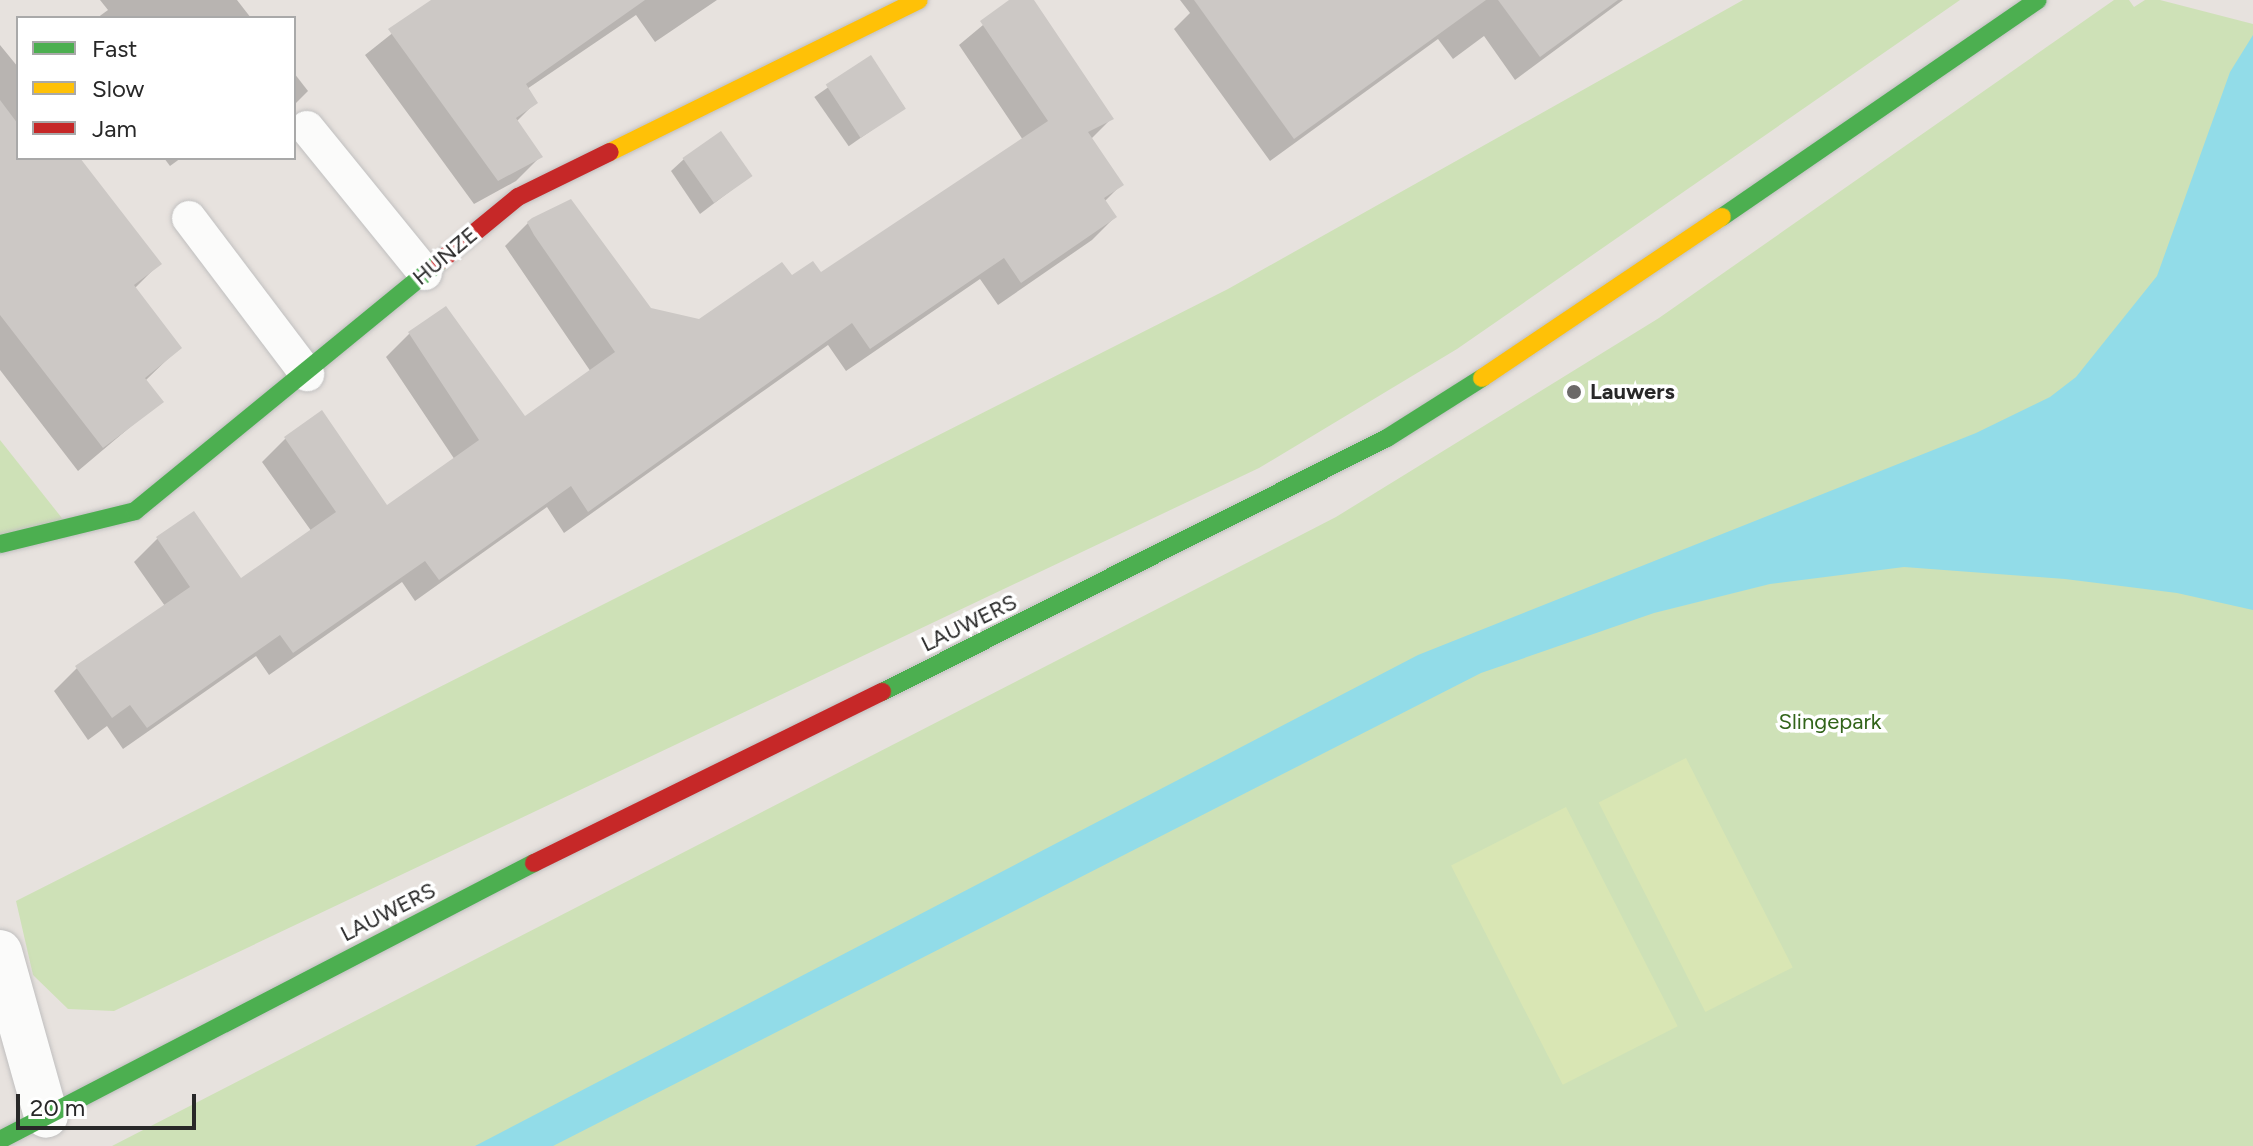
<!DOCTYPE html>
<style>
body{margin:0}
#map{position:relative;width:2253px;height:1146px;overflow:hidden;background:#e7e2de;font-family:Figtree,sans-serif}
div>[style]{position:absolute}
.green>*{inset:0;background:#cee1b7}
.pitch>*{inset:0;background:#d9e6b4;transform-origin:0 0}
.water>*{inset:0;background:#92dce8}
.shadow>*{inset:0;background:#0003;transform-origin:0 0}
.building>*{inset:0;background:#ccc8c5;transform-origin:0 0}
.roads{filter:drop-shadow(0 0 2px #c0bfbf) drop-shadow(0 0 2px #c0bfbf)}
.lane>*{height:34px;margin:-17px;padding:0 17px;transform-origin:17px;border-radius:17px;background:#fbfbfa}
.street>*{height:44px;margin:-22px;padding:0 22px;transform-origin:22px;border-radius:22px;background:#fbfbfa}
.fast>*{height:18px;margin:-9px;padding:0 9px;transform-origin:9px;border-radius:9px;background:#4caf50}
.slow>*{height:18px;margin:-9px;padding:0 9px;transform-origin:9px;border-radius:9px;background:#ffc107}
.jam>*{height:18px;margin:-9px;padding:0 9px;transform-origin:9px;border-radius:9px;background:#c62828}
.dots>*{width:22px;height:22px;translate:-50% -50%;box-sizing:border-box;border:4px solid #fff;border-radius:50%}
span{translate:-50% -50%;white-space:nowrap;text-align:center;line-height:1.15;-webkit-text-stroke:7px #fff;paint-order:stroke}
.street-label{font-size:22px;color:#282828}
.poi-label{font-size:22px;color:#282828;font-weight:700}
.left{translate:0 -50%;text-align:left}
.park-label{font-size:22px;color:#32641a}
.legend{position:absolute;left:16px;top:16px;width:280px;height:144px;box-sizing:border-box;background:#fff;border:2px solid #a9a9a9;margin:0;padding:10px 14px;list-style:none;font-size:24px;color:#282828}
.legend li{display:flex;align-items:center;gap:16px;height:40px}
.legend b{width:40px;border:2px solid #a9a9a9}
.scale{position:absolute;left:16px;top:1094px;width:180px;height:36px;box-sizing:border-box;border:4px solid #282828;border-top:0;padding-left:10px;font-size:24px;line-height:28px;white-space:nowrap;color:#282828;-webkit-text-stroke:6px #fff;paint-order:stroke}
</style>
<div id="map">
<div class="green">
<i style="clip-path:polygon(1743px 0,1960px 0,1457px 349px,1259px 468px,114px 1011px,68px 1009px,33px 975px,16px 901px,1228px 289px)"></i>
<i style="clip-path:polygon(2114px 0,2129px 0,2134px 7px,2145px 0,2160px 0,2253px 24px,2253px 1146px,112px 1146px,1336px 517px,1659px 318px)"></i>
<i style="clip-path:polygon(0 440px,69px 527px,0 544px)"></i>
</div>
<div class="pitch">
<i style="left:1686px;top:758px;width:235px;height:98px;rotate:63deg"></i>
<i style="left:1566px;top:807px;width:246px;height:129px;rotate:63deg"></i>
</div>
<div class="water">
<i style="clip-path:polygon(2253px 35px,2253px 610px,2177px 593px,2065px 579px,1904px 567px,1770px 584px,1654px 613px,1481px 673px,553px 1146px,475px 1146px,1418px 655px,1976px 433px,2050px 397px,2076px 377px,2157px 276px,2230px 72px)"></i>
</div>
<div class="shadow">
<i style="clip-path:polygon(100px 0,237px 0,251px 18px,97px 18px,108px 10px)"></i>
<i style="clip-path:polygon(434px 0,717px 0,655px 42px,636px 15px,527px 89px,536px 102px,516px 122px,540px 157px,516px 181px,474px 204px,365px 55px)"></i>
<i style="clip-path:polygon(1013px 0,1032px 0,1112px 118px,1091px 139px,1122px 184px,1104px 202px,1115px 217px,1092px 240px,998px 305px,980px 279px,846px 371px,828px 345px,564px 533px,547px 507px,415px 601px,402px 582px,269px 675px,256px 656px,123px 749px,107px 726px,88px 740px,54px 691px,77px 668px,165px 606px,134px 562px,157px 539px,194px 514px,241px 581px,312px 532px,262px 462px,285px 439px,321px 413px,387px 508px,455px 460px,386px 357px,409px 334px,446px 309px,524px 419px,591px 372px,505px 246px,528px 223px,650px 310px,699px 321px,791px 278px,820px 275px,1023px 140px,959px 45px)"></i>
<i style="clip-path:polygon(1180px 0,1623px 0,1515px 80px,1484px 36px,1453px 59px,1438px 39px,1270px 161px,1174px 29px,1190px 13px)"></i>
<i style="clip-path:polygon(0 45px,18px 67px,18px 158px,77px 158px,159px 264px,134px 289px,179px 348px,145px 381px,161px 401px,78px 471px,0 370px)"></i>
<i style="left:870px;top:58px;width:60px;height:68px;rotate:55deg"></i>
<i style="clip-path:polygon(294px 73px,308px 91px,294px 105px)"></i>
<i style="clip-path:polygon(164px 158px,181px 158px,170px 166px)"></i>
<i style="clip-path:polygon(684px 159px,750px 176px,700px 214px,671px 171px)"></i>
</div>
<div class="building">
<i style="clip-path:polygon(431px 0,645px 0,526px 84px,538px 103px,516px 118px,543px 157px,498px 181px,388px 29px)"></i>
<i style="clip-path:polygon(1009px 0,1034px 0,1114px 119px,1088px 132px,1124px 185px,1104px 198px,1117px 217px,1021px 283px,1004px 258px,870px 349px,852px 323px,588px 512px,571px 486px,439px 580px,425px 561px,293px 653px,280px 635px,147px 728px,130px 705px,112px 718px,75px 666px,190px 587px,156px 537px,194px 511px,241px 578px,336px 512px,284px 437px,322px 410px,387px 505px,479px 440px,408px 332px,446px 306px,525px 416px,615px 352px,534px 235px,527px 222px,532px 218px,571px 199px,651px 308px,699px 319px,782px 262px,792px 275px,813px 261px,821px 272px,1048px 121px,980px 21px)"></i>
<i style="clip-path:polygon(1194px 0,1486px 0,1294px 139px)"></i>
<i style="clip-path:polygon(1498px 0,1618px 0,1540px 57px)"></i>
<i style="left:871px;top:55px;width:64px;height:54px;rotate:57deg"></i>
<i style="clip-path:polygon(0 100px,18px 124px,18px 158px,80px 158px,162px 264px,134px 285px,182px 348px,145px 378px,164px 402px,103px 448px,0 315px)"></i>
<i style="left:721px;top:131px;width:55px;height:47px;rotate:55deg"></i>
</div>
<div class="roads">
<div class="lane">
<i style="left:307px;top:128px;width:187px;rotate:50.9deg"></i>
<i style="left:189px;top:218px;width:196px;rotate:52.9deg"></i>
</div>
<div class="street">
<i style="left:0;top:952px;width:170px;rotate:74.3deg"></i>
</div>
<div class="fast">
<i style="left:1722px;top:217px;width:383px;rotate:-34.5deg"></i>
<i style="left:0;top:544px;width:139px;rotate:-13.7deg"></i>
<i style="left:135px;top:511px;width:394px;rotate:-39.3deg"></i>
<i style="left:882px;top:692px;width:565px;rotate:-26.7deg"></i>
<i style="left:1387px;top:438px;width:112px;rotate:-32.3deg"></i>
<i style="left:0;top:1140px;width:602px;rotate:-27.42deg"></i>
</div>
<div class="slow">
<i style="left:610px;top:152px;width:344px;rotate:-26.2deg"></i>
<i style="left:1482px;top:378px;width:289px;rotate:-33.9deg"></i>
</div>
<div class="jam">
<i style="left:440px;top:261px;width:101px;rotate:-39.4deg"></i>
<i style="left:518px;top:197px;width:102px;rotate:-26.1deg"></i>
<i style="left:534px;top:863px;width:388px;rotate:-26.2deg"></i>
</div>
</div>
<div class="dots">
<i style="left:1574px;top:392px;background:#6b6968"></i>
</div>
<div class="street-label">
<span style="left:445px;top:256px;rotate:-40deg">HUNZE</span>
<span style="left:969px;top:623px;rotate:-26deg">LAUWERS</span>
<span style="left:388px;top:912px;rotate:-27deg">LAUWERS</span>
</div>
<div class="poi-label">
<span class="left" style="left:1590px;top:392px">Lauwers</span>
</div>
<div class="park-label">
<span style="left:1830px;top:722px">Slingepark</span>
</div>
<ul class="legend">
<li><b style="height:10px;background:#4caf50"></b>Fast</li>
<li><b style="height:10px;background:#ffc107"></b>Slow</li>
<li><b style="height:10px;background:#c62828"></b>Jam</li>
</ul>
<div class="scale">20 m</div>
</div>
